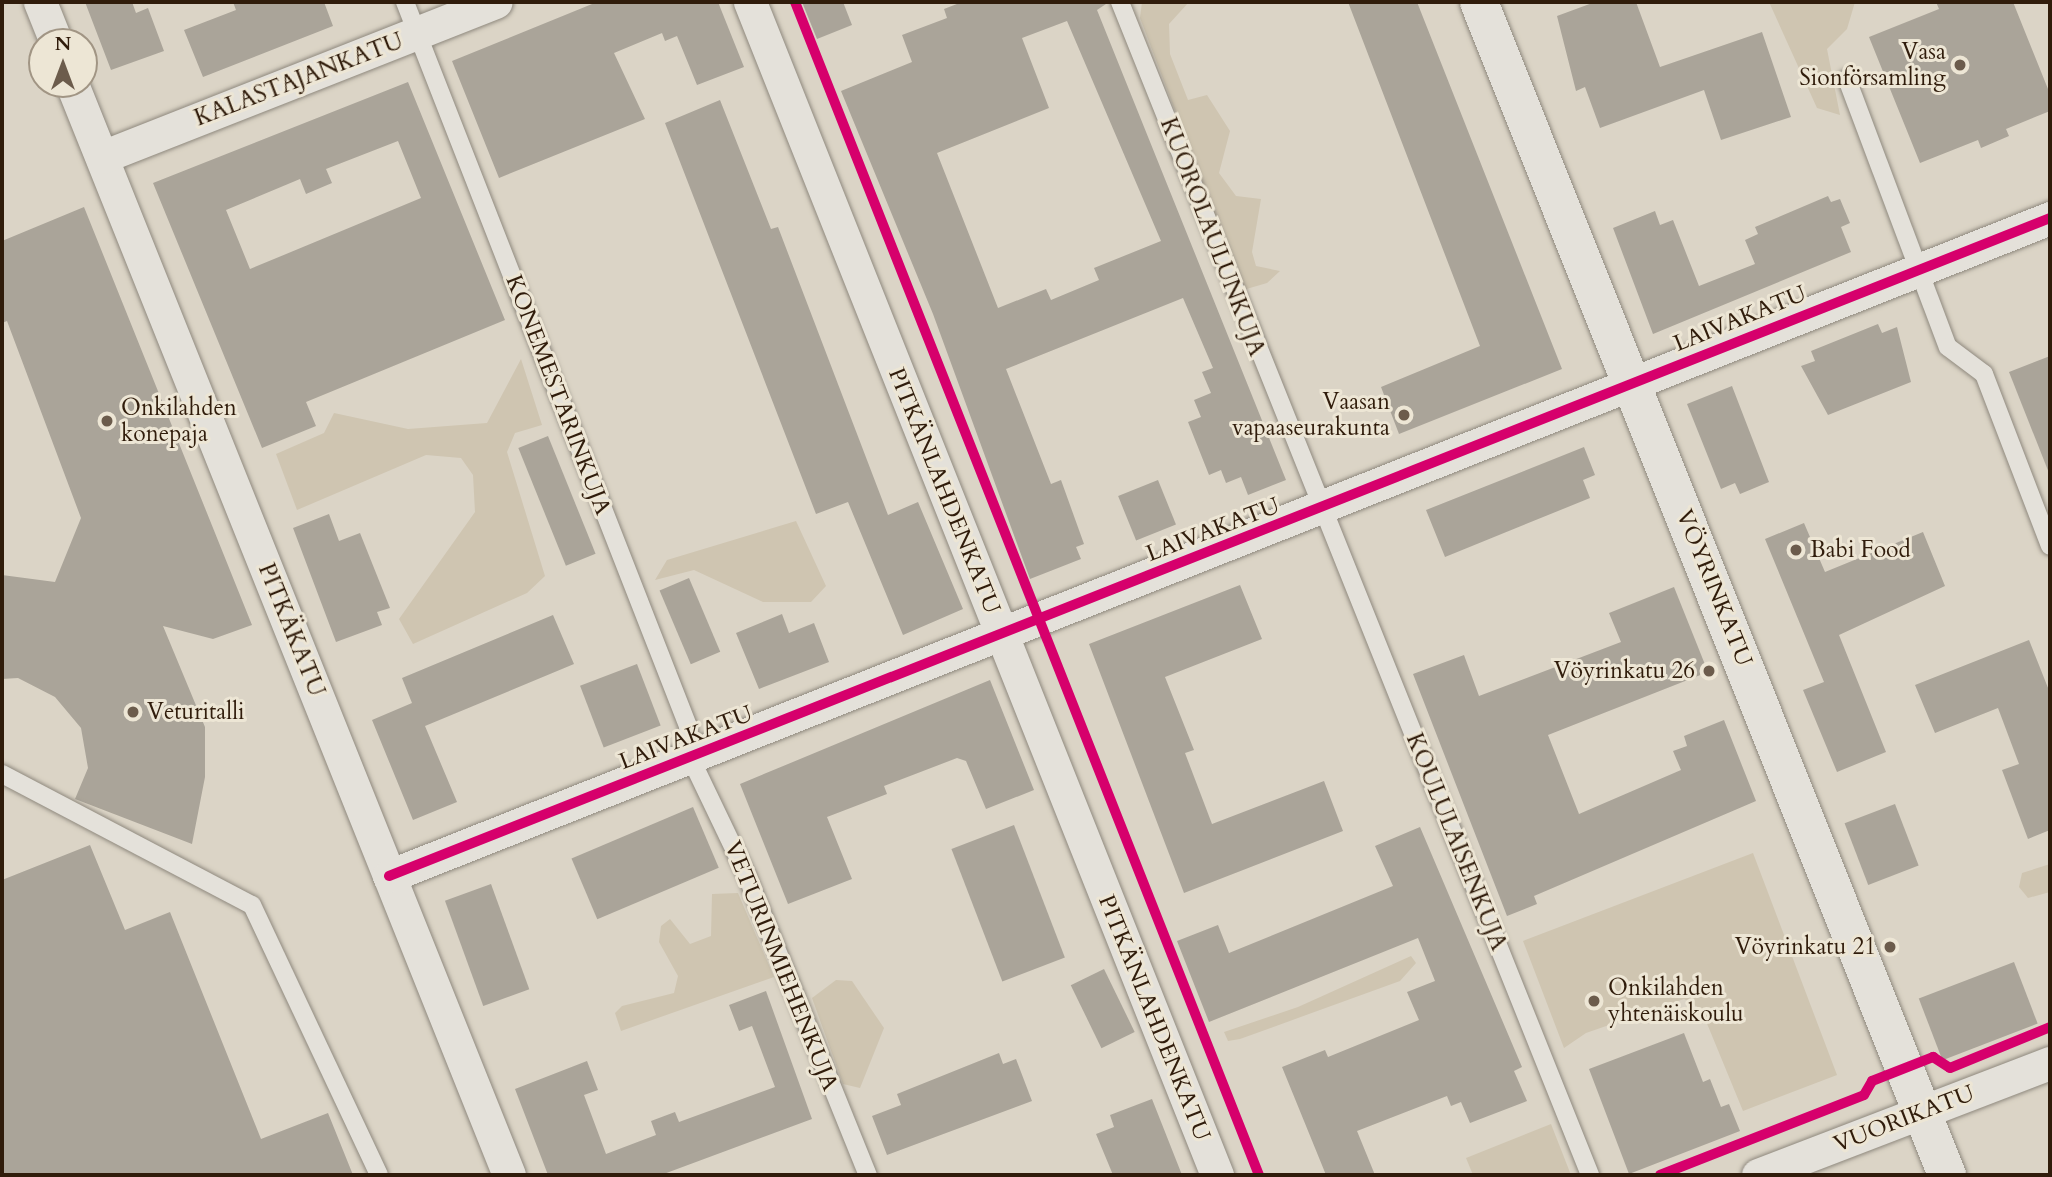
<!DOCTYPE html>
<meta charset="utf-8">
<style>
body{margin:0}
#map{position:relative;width:2052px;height:1177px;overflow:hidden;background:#dbd4c6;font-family:Cardo,serif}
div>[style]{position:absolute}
.green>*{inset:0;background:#cfc5b1}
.building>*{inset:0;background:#aaa499;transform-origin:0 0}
.roads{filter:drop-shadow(0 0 2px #8f897e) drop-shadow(0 0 2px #8f897e)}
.service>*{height:18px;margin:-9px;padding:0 9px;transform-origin:9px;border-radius:9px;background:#e4e1da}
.minor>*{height:33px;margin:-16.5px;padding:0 16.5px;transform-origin:16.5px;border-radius:16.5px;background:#e4e1da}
.secondary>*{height:38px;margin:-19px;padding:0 19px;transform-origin:19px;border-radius:19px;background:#e4e1da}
.cycleway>*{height:10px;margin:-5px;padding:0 5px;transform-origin:5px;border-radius:5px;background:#d6006c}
.dots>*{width:19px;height:19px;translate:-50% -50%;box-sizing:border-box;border:4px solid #ede6d5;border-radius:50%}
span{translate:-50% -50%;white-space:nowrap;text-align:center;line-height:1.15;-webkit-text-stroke:6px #ede6d5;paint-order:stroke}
.poi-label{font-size:23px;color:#301c0b}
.right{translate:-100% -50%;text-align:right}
.left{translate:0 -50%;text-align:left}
.street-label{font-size:23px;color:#301c0b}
.frame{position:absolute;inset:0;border:4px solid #301c0b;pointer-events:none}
.north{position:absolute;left:28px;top:28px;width:70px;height:70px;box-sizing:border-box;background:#ede6d5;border:2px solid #a19584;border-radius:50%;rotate:0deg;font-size:19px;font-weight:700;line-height:28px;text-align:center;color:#301c0b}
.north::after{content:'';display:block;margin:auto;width:24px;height:32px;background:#6c5c4c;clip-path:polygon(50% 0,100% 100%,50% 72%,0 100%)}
</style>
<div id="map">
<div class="green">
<i style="clip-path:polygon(1142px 2px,1189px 2px,1169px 24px,1170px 54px,1188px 100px,1207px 95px,1230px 131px,1219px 173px,1236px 196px,1261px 199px,1252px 252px,1256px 266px,1280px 271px,1267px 283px,1243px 290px,1140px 18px)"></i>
<i style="clip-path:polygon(1769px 2px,1855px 2px,1847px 29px,1827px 49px,1840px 115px,1817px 108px)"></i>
<i style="clip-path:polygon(521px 359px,542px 425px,515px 433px,507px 452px,545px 576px,527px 593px,413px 644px,399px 619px,475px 512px,473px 475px,461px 458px,426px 455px,297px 510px,276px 454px,324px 433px,334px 413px,408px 429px,487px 423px)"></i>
<i style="clip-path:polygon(796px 521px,826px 586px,811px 602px,763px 602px,694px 570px,655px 580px,667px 560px)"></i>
<i style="clip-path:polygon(1753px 853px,1837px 1075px,1743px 1111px,1701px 1009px,1684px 999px,1586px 1033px,1564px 1048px,1523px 941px)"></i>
<i style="clip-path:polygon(2050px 864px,2050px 892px,2028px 898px,2019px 887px,2022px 873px)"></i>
<i style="clip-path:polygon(738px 893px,774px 977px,621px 1031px,615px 1013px,622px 1006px,674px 993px,678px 976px,659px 942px,661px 926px,670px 919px,690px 944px,711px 936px,712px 894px)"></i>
<i style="clip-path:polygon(1411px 956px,1416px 963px,1400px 981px,1240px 1039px,1228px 1041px,1224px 1032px,1298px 1007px)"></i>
<i style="clip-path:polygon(836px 980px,852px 981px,884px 1028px,860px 1088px,843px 1084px,812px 998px)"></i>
<i style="clip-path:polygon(1551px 1124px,1571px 1175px,1473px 1175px,1466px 1158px)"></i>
</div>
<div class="building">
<i style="clip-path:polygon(85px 2px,132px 2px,136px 13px,148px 8px,164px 51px,111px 70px)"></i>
<i style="clip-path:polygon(233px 2px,324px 2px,333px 26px,203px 77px,184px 30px,236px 10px)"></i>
<i style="clip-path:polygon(597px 2px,718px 2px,744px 67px,697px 85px,677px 36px,665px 41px,662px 33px,614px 53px,645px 119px,499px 178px,452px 61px)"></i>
<i style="clip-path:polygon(802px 2px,843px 2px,852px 25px,817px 39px)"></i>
<i style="clip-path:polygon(evenodd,962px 2px,1109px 2px,1097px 10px,1286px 480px,1248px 495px,1241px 477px,1226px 483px,1221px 470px,1209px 475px,1188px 422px,1201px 417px,1194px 400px,1211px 393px,1202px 372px,1213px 368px,1183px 298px,1006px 369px,1051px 484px,1061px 480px,1084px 544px,1076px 547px,1081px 559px,1030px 579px,933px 314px,841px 91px,912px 62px,902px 35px,947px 18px,944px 9px,962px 2px,1067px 21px,1161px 241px,1094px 268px,1099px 280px,1051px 300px,1046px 289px,998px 308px,937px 153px,1049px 108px,1022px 38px,1067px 21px)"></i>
<i style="clip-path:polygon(1348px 2px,1417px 2px,1562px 369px,1399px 434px,1381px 387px,1480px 346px)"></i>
<i style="clip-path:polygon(1595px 2px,1636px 2px,1660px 67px,1762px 32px,1791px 117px,1721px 140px,1704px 90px,1600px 128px,1585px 87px,1576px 91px,1557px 16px)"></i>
<i style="clip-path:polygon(1936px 2px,2013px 2px,2050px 94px,2050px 111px,2006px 129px,2009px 136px,1981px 148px,1978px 140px,1920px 163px,1869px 37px,1939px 9px)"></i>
<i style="clip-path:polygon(evenodd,408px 82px,505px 320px,306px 402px,316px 426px,262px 448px,153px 183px,408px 82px,398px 141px,421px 198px,250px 269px,226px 210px,300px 179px,306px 194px,332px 183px,326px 169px,398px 141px)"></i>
<i style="clip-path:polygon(720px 100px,771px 229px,778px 227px,888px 515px,918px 502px,963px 609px,903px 635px,848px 502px,816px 514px,665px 123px)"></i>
<i style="clip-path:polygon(1828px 196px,1831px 202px,1840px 199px,1850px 223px,1841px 227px,1851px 252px,1653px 334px,1613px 228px,1655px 211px,1660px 225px,1673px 220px,1699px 286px,1755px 264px,1745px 240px,1758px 234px,1755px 227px)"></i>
<i style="clip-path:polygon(84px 207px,252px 625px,213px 639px,163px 626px,205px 727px,205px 777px,192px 844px,75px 799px,88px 768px,81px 728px,55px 697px,18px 678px,2px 679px,2px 575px,55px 582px,81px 518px,7px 321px,2px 323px,2px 241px)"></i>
<i style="clip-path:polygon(1878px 324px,1882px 333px,1897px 327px,1911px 382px,1828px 415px,1801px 366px,1815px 361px,1811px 351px)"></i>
<i style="clip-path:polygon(2050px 356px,2050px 473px,2049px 473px,2009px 372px)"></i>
<i style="clip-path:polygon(1732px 386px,1769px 482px,1740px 494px,1735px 483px,1721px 489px,1687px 404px)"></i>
<i style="left:548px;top:436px;width:127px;height:32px;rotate:68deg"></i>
<i style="clip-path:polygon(1584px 447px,1595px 475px,1583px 480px,1590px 498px,1445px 557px,1426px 510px)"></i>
<i style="left:1158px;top:480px;width:48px;height:43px;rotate:68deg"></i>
<i style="clip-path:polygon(329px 514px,339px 541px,360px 533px,390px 608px,377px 612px,382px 625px,336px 642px,293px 528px)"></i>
<i style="clip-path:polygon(1804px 523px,1825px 572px,1923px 532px,1945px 586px,1839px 635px,1886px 752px,1837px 772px,1803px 690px,1824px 682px,1765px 539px)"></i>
<i style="left:689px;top:578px;width:80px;height:32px;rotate:67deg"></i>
<i style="clip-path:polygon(1240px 585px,1262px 639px,1165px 677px,1194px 750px,1185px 753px,1212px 824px,1324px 781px,1343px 831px,1184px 893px,1089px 644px)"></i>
<i style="clip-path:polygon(1674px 587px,1708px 672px,1548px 735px,1579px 814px,1681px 770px,1673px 751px,1687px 746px,1684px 736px,1724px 720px,1756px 801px,1534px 896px,1537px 904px,1507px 916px,1413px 674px,1464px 655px,1479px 696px,1621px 642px,1609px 613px)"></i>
<i style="clip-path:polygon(782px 614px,789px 633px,814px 623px,829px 662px,759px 689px,736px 633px)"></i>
<i style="clip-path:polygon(553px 615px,574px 664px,425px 726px,457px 802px,413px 820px,372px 720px,412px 703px,402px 678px)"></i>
<i style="clip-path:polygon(2029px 640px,2050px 693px,2050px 830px,2028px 839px,2002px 770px,2019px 764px,1998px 708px,1935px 733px,1915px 685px)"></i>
<i style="left:637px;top:664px;width:66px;height:61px;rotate:69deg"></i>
<i style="clip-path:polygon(990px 680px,1034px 790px,986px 809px,966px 761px,957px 758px,884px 786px,887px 794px,827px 817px,852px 879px,788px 904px,740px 784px)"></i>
<i style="left:1895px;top:804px;width:66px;height:54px;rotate:69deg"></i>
<i style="left:693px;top:807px;width:66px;height:132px;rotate:67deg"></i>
<i style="left:1014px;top:825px;width:142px;height:67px;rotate:69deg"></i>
<i style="clip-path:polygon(1420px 827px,1522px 1067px,1514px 1071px,1527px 1101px,1470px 1123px,1461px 1102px,1451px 1106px,1447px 1096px,1357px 1131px,1375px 1175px,1326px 1175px,1282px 1067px,1325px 1050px,1328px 1057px,1419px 1020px,1407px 992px,1435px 981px,1418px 938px,1209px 1022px,1177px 941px,1218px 925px,1229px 953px,1393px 886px,1375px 846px)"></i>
<i style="clip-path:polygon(90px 845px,125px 930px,170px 912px,261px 1139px,328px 1113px,353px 1175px,2px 1175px,2px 880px)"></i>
<i style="left:491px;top:884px;width:112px;height:49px;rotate:70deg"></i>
<i style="left:2014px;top:962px;width:66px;height:102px;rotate:69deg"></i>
<i style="left:1104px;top:969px;width:70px;height:37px;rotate:64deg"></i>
<i style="clip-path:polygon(766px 991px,812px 1119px,661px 1175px,548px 1175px,515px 1089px,587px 1061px,598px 1090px,584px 1095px,606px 1154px,656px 1135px,651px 1121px,675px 1112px,679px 1122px,775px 1087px,752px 1026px,739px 1031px,729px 1005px)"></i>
<i style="clip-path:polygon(1684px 1033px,1703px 1082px,1710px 1079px,1721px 1107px,1729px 1104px,1740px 1131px,1629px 1174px,1589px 1069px)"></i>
<i style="clip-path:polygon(999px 1053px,1003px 1064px,1016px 1059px,1032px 1101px,887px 1155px,872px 1116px,901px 1105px,897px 1094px)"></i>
<i style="clip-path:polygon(1152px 1099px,1182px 1175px,1113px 1175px,1096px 1134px,1114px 1127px,1110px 1115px)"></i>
</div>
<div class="roads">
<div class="service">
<i style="left:405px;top:2px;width:777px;rotate:68.65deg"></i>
<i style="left:688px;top:726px;width:33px;rotate:85deg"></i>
<i style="left:691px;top:759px;width:130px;rotate:64.4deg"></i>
<i style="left:747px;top:876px;width:323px;rotate:68deg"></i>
<i style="left:1120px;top:2px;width:1264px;rotate:68.16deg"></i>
<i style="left:1847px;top:79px;width:286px;rotate:69.4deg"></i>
<i style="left:1948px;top:347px;width:45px;rotate:36.9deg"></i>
<i style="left:1984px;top:374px;width:184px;rotate:69deg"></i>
<i style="left:2px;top:774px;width:282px;rotate:27.7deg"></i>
<i style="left:252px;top:905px;width:298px;rotate:64.8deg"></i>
</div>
<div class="minor">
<i style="left:40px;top:2px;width:43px;rotate:68.2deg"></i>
<i style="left:750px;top:2px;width:1263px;rotate:68.29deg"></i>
<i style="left:72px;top:84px;width:1175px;rotate:68.17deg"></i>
<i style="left:102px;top:157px;width:423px;rotate:-21.5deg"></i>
<i style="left:389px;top:876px;width:1787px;rotate:-21.61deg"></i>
<i style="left:1758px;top:1175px;width:313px;rotate:-21deg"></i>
</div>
<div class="secondary">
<i style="left:1479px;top:2px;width:1263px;rotate:68.25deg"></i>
</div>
</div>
<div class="cycleway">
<i style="left:795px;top:2px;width:1261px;rotate:68.42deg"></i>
<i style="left:389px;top:876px;width:1787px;rotate:-21.61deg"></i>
<i style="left:1660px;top:1175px;width:219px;rotate:-21.4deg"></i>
<i style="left:1864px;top:1095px;width:16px;rotate:-60deg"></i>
<i style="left:1872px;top:1081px;width:66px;rotate:-21.5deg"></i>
<i style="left:1933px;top:1057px;width:20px;rotate:33deg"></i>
<i style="left:1950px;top:1068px;width:108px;rotate:-22.3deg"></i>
</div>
<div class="dots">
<i style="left:1960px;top:65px;background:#6c5c4c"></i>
<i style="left:1404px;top:415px;background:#6c5c4c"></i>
<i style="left:107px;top:421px;background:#6c5c4c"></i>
<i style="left:1796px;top:550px;background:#6c5c4c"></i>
<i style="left:1709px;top:671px;background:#6c5c4c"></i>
<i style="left:133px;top:712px;background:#6c5c4c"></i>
<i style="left:1890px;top:947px;background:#6c5c4c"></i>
<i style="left:1594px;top:1001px;background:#6c5c4c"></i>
</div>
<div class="poi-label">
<span class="right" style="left:1946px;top:65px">Vasa<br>Sionförsamling</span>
<span class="right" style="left:1390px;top:415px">Vaasan<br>vapaaseurakunta</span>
<span class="left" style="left:121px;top:421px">Onkilahden<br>konepaja</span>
<span class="left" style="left:1810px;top:550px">Babi Food</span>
<span class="right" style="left:1695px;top:671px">Vöyrinkatu 26</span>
<span class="left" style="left:147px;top:712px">Veturitalli</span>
<span class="right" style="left:1876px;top:947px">Vöyrinkatu 21</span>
<span class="left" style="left:1608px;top:1001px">Onkilahden<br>yhtenäiskoulu</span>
</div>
<div class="street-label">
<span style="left:299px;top:80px;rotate:-21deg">KALASTAJANKATU</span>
<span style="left:1212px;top:237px;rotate:69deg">KUOROLAULUNKUJA</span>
<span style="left:1740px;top:319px;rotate:-22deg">LAIVAKATU</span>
<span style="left:558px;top:395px;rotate:69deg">KONEMESTARINKUJA</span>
<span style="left:944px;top:491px;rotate:68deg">PITKÄNLAHDENKATU</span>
<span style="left:1213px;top:530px;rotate:-21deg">LAIVAKATU</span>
<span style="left:1714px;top:588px;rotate:68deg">VÖYRINKATU</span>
<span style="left:291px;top:630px;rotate:68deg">PITKÄKATU</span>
<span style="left:686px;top:738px;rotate:-21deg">LAIVAKATU</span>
<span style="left:1456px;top:842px;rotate:68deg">KOULULAISENKUJA</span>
<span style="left:781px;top:966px;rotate:68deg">VETURINMIEHENKUJA</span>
<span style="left:1154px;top:1018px;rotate:68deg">PITKÄNLAHDENKATU</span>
<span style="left:1904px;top:1119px;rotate:-21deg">VUORIKATU</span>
</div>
<div class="frame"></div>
<div class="north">N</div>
</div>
